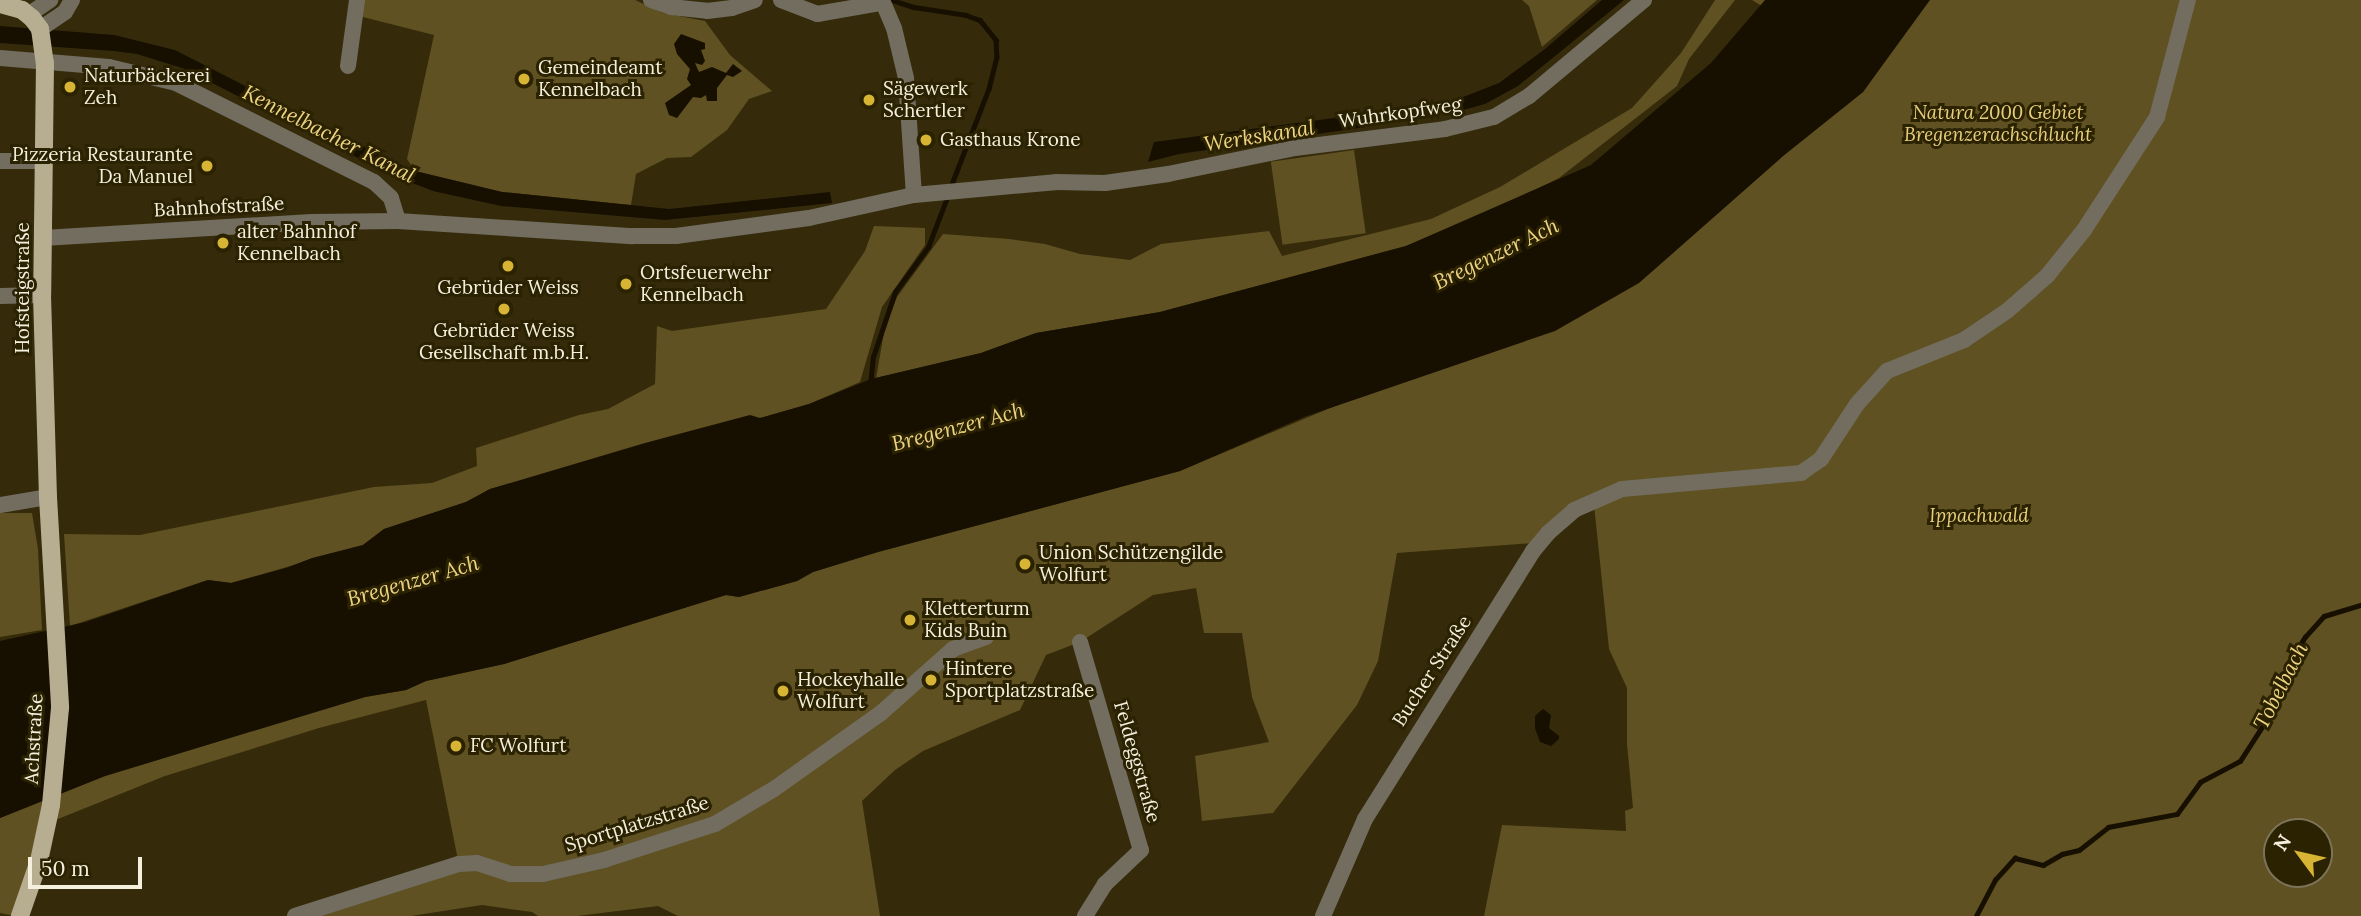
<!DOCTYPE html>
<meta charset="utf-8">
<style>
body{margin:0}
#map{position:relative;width:2361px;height:916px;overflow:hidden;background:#352b0b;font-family:Lora,serif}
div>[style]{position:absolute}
.green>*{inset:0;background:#5f5121;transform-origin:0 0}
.water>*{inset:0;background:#170f00}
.stream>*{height:4.5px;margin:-2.25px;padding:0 2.25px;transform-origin:2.25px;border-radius:2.25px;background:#170f00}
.minor>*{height:16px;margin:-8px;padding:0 8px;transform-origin:8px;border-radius:8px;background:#726d5f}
.major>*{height:18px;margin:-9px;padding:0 9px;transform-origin:9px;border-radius:9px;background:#b7ae91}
.dots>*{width:19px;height:19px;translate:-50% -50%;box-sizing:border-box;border:4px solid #2b2202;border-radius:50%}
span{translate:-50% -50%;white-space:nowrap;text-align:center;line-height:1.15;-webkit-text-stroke:6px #2b2202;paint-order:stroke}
.poi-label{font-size:19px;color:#f5efdd}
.left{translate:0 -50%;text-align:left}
.right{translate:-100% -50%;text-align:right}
.street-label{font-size:19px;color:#f5efdd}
.park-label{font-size:19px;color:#e7ce7c;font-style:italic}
.water-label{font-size:21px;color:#edd381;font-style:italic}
.north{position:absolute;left:2263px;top:818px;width:70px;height:70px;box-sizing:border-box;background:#2b2202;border:2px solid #7c745a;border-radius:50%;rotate:303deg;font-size:19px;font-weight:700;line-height:28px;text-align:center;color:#f5efdd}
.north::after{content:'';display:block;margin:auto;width:24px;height:32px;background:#d7b434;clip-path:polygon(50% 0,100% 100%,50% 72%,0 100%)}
.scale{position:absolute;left:28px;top:857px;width:114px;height:32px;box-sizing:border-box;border:4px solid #f5efdd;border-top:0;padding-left:9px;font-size:21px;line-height:24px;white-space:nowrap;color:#f5efdd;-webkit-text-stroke:5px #2b2202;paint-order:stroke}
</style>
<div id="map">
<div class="green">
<i style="clip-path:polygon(361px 0,635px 0,663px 13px,705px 21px,730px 55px,772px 91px,749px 99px,727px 130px,691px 157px,667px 158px,636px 174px,631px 205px,502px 192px,415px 171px,407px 159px,434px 35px,359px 16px)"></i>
<i style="clip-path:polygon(1522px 0,1597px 0,1542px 47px,1529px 6px)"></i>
<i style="clip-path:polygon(1715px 0,1735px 0,1689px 59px,1677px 86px,1559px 178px,1500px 207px,1406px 246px,1160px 312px,1036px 333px,981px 353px,876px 378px,885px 327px,897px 297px,943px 234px,1009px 239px,1045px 244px,1080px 254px,1130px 260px,1161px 244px,1269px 231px,1282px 256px,1431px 219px,1500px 187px,1632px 108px,1681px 53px)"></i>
<i style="clip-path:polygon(evenodd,1752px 0,2361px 0,2361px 916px,1484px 916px,1502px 825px,1626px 831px,1625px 811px,1633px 808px,1627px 744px,1627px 688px,1609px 649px,1593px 495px,1533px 543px,1397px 553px,1378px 661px,1357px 705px,1273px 813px,1202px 821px,1195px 756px,1269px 742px,1252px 697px,1242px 633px,1204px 633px,1196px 588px,1153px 595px,1080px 642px,1046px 655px,1020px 710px,923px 751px,895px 770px,862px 801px,880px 916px,678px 916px,658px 906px,577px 916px,538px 916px,532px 912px,482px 905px,411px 916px,299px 916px,459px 865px,426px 700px,319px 728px,165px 776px,53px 821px,15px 916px,0 913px,0 818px,105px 776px,365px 697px,406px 690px,426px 681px,504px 664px,726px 595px,739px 597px,797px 581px,813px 572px,878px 552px,1180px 471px,1649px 274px,1783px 156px,1863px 92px,1875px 75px,1752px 0,2277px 832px,2319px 832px,2319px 874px,2277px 874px,2277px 832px)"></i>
<i style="left:1354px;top:150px;width:84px;height:84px;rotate:82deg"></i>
<i style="clip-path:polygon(874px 226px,925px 228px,925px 245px,882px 307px,860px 382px,809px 404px,760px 418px,490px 489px,466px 502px,384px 529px,363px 545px,231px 583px,208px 580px,70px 626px,64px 534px,140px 535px,374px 487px,432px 483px,477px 466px,476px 448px,579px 415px,608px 409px,655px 384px,657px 326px,672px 331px,826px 309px,865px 251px)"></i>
<i style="clip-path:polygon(0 513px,32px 513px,38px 549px,42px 630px,0 637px)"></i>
</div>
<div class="water">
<i style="clip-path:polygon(1602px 0,1624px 0,1518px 86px,1485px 104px,1452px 113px,1453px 101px,1499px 83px,1545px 49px)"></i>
<i style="clip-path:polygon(1765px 0,1930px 0,1863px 92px,1783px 156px,1639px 283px,1555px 331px,1304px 417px,1180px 471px,878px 552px,813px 572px,797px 581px,739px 597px,726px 595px,504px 664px,426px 681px,406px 690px,365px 697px,105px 776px,0 818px,0 641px,86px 622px,208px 580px,231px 583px,286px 568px,312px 558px,363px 545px,384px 529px,466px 502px,490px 489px,645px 443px,750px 415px,760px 418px,809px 404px,871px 379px,981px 353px,1036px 333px,1160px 312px,1406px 246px,1591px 165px,1711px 63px)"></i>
<i style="clip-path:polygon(0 26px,114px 35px,175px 50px,394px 162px,415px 171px,502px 192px,669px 209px,830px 192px,832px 203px,665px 220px,501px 206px,433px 191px,389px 174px,185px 69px,137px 54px,114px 51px,0 43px)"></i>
<i style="clip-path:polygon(681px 34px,705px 43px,705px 49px,701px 50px,705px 61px,702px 65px,695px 63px,699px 72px,712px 67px,726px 73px,733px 64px,742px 71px,733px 77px,727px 75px,717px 88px,717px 101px,707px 101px,706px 95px,701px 98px,693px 97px,677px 118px,669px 115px,665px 103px,691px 85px,687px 79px,690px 69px,677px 54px,674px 44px)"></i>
<i style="clip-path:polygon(1364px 114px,1366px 127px,1179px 154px,1148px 162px,1154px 142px)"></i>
<i style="clip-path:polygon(1543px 709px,1551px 715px,1549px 728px,1559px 736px,1559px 739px,1551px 746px,1540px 742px,1535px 728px,1535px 716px)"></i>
</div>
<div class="stream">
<i style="left:892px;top:0;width:23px;rotate:18deg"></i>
<i style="left:914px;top:7px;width:53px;rotate:8.7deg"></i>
<i style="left:966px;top:15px;width:15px;rotate:20deg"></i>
<i style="left:980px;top:20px;width:26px;rotate:51deg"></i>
<i style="left:996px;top:40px;width:17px;rotate:87deg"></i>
<i style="left:997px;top:57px;width:33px;rotate:104deg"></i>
<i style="left:989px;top:89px;width:105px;rotate:111.2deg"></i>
<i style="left:870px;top:385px;width:28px;rotate:-84deg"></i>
<i style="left:873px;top:357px;width:69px;rotate:-71.3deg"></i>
<i style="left:895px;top:292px;width:56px;rotate:-53.7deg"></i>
<i style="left:928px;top:247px;width:56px;rotate:-69deg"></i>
<i style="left:1976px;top:916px;width:41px;rotate:-62.2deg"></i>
<i style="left:1995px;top:880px;width:30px;rotate:-48deg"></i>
<i style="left:2015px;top:858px;width:29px;rotate:14deg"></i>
<i style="left:2043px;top:865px;width:22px;rotate:-30deg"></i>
<i style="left:2062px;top:854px;width:17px;rotate:-13deg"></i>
<i style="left:2079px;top:850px;width:37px;rotate:-38deg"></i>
<i style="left:2108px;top:827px;width:70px;rotate:-10.7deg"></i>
<i style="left:2177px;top:814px;width:39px;rotate:-54deg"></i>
<i style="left:2200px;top:782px;width:45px;rotate:-27.7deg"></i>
<i style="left:2240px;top:761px;width:70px;rotate:-57.2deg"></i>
<i style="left:2278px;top:702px;width:39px;rotate:-75deg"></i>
<i style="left:2288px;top:664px;width:32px;rotate:-58deg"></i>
<i style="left:2305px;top:637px;width:28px;rotate:-48deg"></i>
<i style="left:2324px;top:616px;width:39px;rotate:-17deg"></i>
</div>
<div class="minor">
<i style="left:651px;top:0;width:21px;rotate:19deg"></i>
<i style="left:671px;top:7px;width:36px;rotate:6deg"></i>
<i style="left:707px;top:11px;width:25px;rotate:-7deg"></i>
<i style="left:732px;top:8px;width:24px;rotate:-19deg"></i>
<i style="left:781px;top:0;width:39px;rotate:21deg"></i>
<i style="left:817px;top:14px;width:65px;rotate:-9.8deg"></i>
<i style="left:882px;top:0;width:30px;rotate:67deg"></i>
<i style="left:894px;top:28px;width:51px;rotate:76.5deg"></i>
<i style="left:906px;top:78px;width:117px;rotate:86.1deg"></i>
<i style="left:28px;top:15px;width:27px;rotate:-34deg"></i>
<i style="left:40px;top:29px;width:30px;rotate:-34deg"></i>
<i style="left:65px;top:12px;width:14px;rotate:-60deg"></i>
<i style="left:0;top:58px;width:109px;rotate:4.7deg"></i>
<i style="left:109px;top:67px;width:69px;rotate:13.4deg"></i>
<i style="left:176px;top:83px;width:221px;rotate:26.6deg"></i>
<i style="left:374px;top:182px;width:23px;rotate:43deg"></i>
<i style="left:391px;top:198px;width:24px;rotate:73deg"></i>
<i style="left:348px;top:66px;width:67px;rotate:-82.2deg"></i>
<i style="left:0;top:161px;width:44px"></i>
<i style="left:43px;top:238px;width:269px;rotate:-3.4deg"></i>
<i style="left:312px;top:222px;width:86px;rotate:-0.7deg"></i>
<i style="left:398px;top:221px;width:235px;rotate:3.7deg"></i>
<i style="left:633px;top:236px;width:43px"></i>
<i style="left:676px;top:236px;width:134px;rotate:-7.7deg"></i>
<i style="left:809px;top:218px;width:107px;rotate:-12.4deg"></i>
<i style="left:914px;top:195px;width:144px;rotate:-5.2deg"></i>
<i style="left:1057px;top:182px;width:48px;rotate:1.2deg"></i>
<i style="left:1105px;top:183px;width:64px;rotate:-8.1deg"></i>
<i style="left:1168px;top:174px;width:130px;rotate:-11.6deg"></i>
<i style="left:1295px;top:148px;width:151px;rotate:-7.2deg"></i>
<i style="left:1445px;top:129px;width:50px;rotate:-13.8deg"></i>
<i style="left:1494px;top:117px;width:41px;rotate:-31deg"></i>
<i style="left:1529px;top:96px;width:150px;rotate:-39.9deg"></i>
<i style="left:0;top:296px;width:42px;rotate:-1.4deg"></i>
<i style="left:0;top:505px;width:49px;rotate:-9.5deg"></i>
<i style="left:1080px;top:642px;width:217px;rotate:73.7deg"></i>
<i style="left:1141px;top:850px;width:50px;rotate:136.6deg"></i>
<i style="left:1105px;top:884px;width:38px;rotate:122deg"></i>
<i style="left:295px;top:916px;width:172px;rotate:-17.6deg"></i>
<i style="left:459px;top:864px;width:18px;rotate:-3deg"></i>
<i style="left:477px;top:863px;width:35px;rotate:18deg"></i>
<i style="left:510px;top:874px;width:33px"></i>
<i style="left:543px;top:874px;width:63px;rotate:-12.9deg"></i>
<i style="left:604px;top:860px;width:117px;rotate:-18deg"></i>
<i style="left:715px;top:824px;width:69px;rotate:-30.7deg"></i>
<i style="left:774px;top:789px;width:131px;rotate:-35.4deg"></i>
<i style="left:881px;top:713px;width:96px;rotate:-41.6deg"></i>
<i style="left:953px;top:649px;width:35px;rotate:-20deg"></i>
<i style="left:1323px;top:916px;width:106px;rotate:-66.6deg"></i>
<i style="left:1365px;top:819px;width:316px;rotate:-57.9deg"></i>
<i style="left:1533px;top:551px;width:23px;rotate:-50deg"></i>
<i style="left:1548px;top:533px;width:35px;rotate:-41deg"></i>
<i style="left:1574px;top:510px;width:52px;rotate:-23.6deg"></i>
<i style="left:1622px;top:489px;width:180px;rotate:-5.1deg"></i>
<i style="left:1801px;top:473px;width:24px;rotate:-35deg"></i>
<i style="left:1821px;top:459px;width:66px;rotate:-56.8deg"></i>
<i style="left:1857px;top:404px;width:45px;rotate:-47.7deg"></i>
<i style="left:1887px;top:371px;width:83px;rotate:-21.9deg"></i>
<i style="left:1964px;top:340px;width:52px;rotate:-34deg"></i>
<i style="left:2007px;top:311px;width:53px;rotate:-41.2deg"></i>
<i style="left:2047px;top:276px;width:59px;rotate:-51.2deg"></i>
<i style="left:2084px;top:230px;width:135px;rotate:-57.1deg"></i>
<i style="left:2157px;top:117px;width:121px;rotate:-75.2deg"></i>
</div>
<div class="major">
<i style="left:0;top:4px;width:23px;rotate:15deg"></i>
<i style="left:22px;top:10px;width:13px;rotate:39deg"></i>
<i style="left:32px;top:18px;width:14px;rotate:54deg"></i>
<i style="left:40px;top:29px;width:34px;rotate:82deg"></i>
<i style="left:45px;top:63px;width:232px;rotate:90.7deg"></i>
<i style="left:42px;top:295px;width:202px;rotate:88.3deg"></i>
<i style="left:48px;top:497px;width:211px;rotate:86.7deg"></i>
<i style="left:60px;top:708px;width:97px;rotate:95.3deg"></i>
<i style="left:51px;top:805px;width:57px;rotate:102.1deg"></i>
<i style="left:39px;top:861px;width:58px;rotate:109.1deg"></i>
</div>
<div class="dots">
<i style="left:524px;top:79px;background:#d7b434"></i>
<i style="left:70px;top:87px;background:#d7b434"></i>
<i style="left:869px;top:100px;background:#d7b434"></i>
<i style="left:926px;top:140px;background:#d7b434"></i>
<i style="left:207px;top:166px;background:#d7b434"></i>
<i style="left:223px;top:243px;background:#d7b434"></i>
<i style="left:508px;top:266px;background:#d7b434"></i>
<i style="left:626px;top:284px;background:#d7b434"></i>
<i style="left:504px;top:309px;background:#d7b434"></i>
<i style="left:1025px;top:564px;background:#d7b434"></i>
<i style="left:910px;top:620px;background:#d7b434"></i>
<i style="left:931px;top:680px;background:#d7b434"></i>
<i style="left:783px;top:691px;background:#d7b434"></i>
<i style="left:456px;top:746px;background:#d7b434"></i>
</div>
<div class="poi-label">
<span class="left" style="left:538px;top:79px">Gemeindeamt<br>Kennelbach</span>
<span class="left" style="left:84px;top:87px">Naturbäckerei<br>Zeh</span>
<span class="left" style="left:883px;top:100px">Sägewerk<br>Schertler</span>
<span class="left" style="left:940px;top:140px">Gasthaus Krone</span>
<span class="right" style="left:193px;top:166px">Pizzeria Restaurante<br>Da Manuel</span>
<span class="left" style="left:237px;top:243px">alter Bahnhof<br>Kennelbach</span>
<span class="left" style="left:640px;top:284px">Ortsfeuerwehr<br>Kennelbach</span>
<span style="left:508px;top:288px">Gebrüder Weiss</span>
<span style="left:504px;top:342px">Gebrüder Weiss<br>Gesellschaft m.b.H.</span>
<span class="left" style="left:1039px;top:564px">Union Schützengilde<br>Wolfurt</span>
<span class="left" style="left:924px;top:620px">Kletterturm<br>Kids Buin</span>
<span class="left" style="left:945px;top:680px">Hintere<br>Sportplatzstraße</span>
<span class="left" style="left:797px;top:691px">Hockeyhalle<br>Wolfurt</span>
<span class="left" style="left:470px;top:746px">FC Wolfurt</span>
</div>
<div class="street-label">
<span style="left:1400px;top:113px;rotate:-8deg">Wuhrkopfweg</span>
<span style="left:219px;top:207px;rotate:-3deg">Bahnhofstraße</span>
<span style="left:23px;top:288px;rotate:-90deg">Hofsteigstraße</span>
<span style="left:1432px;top:671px;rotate:-57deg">Bucher Straße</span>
<span style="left:34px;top:739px;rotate:-87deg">Achstraße</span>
<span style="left:1137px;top:762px;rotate:74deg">Feldeggstraße</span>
<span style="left:637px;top:824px;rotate:-17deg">Sportplatzstraße</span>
</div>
<div class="park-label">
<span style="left:1998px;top:124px">Natura 2000 Gebiet<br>Bregenzerachschlucht</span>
<span style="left:1979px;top:516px">Ippachwald</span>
</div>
<div class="water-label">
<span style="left:329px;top:134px;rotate:27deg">Kennelbacher Kanal</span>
<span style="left:1259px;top:136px;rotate:-9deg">Werkskanal</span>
<span style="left:1496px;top:254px;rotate:-26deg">Bregenzer Ach</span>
<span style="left:958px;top:427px;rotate:-15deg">Bregenzer Ach</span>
<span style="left:413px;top:581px;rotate:-16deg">Bregenzer Ach</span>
<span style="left:2281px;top:686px;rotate:-63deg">Tobelbach</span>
</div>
<div class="north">N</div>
<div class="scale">50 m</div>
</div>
